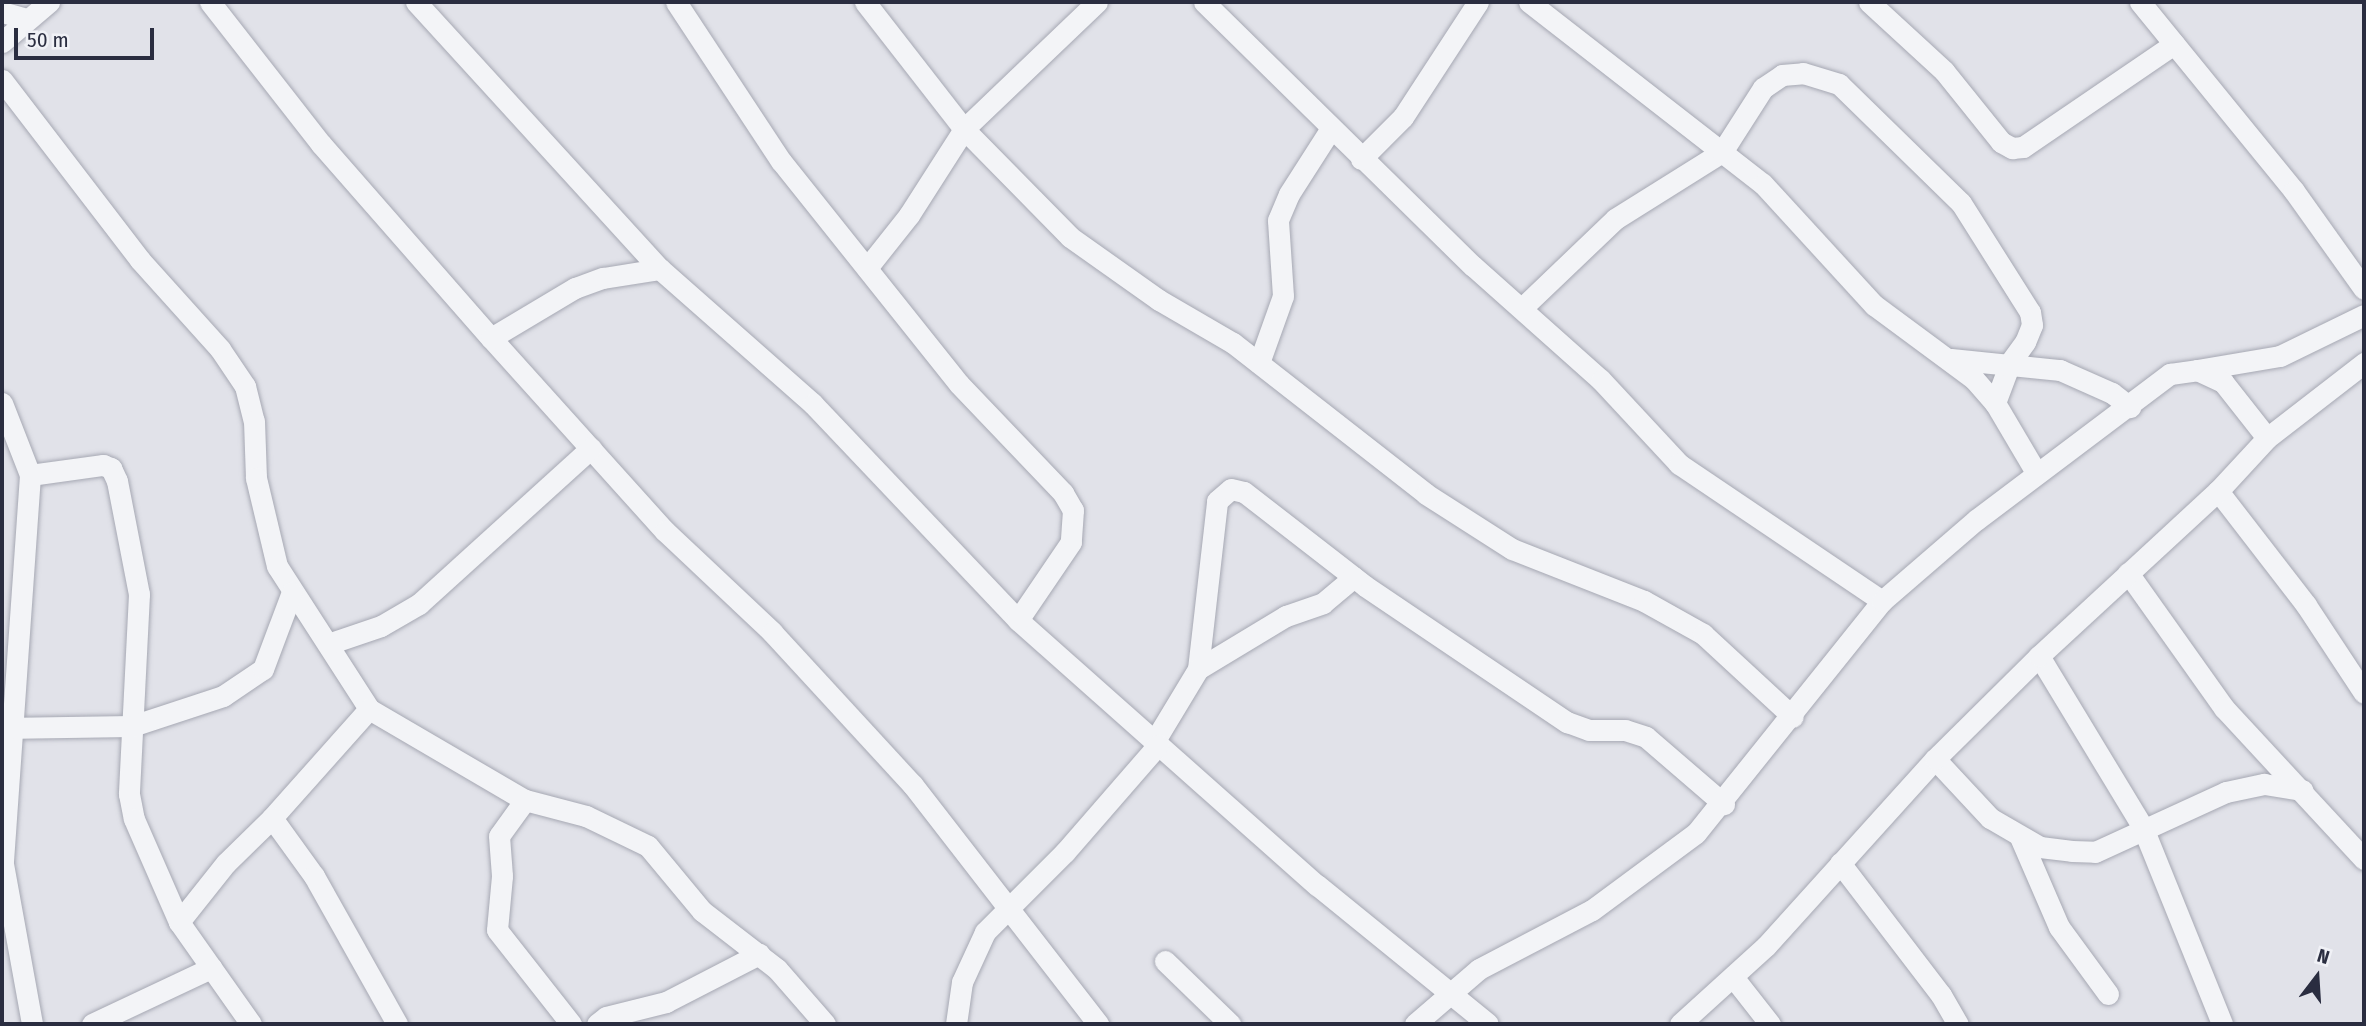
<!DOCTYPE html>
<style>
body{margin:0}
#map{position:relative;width:2366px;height:1026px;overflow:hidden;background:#e1e2e9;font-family:"Fira Sans Condensed",sans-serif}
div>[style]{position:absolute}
.roads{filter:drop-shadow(0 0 2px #a6a8b3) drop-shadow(0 0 2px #a6a8b3)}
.minor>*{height:21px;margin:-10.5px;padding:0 10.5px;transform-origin:10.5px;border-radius:10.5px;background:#f3f4f7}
span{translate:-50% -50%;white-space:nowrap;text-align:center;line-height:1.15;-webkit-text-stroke:5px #f0f1f6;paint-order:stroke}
.frame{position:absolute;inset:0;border:4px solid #2a2d40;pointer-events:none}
.north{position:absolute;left:2282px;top:942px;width:70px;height:70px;-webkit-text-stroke:5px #f0f1f6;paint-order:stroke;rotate:17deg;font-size:19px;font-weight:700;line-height:28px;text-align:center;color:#2a2d40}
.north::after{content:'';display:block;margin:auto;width:24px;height:32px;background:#2a2d40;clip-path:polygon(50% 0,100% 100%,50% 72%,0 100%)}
.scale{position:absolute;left:14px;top:28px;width:140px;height:32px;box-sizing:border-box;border:4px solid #2a2d40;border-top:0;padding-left:9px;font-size:21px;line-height:24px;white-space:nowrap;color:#2a2d40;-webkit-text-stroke:5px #f0f1f6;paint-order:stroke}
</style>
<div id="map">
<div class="roads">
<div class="minor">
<i style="left:210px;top:2px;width:180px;rotate:52deg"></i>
<i style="left:321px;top:144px;width:258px;rotate:48.8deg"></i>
<i style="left:491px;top:338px;width:260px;rotate:48deg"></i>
<i style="left:665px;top:531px;width:147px;rotate:43.3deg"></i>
<i style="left:772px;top:632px;width:207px;rotate:47.4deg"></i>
<i style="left:912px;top:784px;width:304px;rotate:52.2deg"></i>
<i style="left:416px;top:2px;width:362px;rotate:47.6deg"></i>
<i style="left:660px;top:269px;width:204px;rotate:41.4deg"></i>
<i style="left:813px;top:404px;width:298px;rotate:46.5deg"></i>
<i style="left:1018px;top:620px;width:400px;rotate:41.6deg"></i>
<i style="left:1317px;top:885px;width:220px;rotate:39.1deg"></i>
<i style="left:676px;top:2px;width:191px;rotate:56.6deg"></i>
<i style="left:781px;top:161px;width:285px;rotate:51.4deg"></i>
<i style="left:959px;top:384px;width:151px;rotate:46.3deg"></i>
<i style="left:1063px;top:493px;width:20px;rotate:60deg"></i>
<i style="left:1073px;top:510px;width:32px;rotate:94deg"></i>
<i style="left:1071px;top:542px;width:94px;rotate:124.2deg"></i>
<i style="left:865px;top:2px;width:161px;rotate:52.1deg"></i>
<i style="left:964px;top:129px;width:151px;rotate:45.5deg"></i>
<i style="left:1070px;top:237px;width:109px;rotate:35.3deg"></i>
<i style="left:1159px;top:300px;width:86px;rotate:30.2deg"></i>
<i style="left:1233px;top:343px;width:245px;rotate:38deg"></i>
<i style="left:1426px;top:494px;width:102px;rotate:32.6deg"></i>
<i style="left:1512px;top:549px;width:142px;rotate:21.5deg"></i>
<i style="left:1644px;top:601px;width:68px;rotate:29.2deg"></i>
<i style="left:1703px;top:634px;width:122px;rotate:42.7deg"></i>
<i style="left:1204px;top:2px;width:377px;rotate:44.5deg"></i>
<i style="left:1473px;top:266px;width:171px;rotate:41.7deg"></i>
<i style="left:1601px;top:380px;width:115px;rotate:47.1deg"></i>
<i style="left:1679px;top:464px;width:245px;rotate:34deg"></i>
<i style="left:1529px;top:2px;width:296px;rotate:37.9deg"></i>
<i style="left:1763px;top:184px;width:164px;rotate:47.5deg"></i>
<i style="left:1874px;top:305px;width:124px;rotate:36.5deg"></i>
<i style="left:1974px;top:379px;width:32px;rotate:49deg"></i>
<i style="left:1995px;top:403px;width:82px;rotate:59.4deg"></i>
<i style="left:1869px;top:2px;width:102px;rotate:42.6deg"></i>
<i style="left:1944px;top:71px;width:91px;rotate:51.2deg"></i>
<i style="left:2001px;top:142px;width:13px;rotate:29deg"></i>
<i style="left:2012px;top:148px;width:11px;rotate:-5deg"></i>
<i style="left:2023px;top:147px;width:183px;rotate:-34.3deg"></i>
<i style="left:2140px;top:2px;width:244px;rotate:50.8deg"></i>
<i style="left:2294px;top:191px;width:120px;rotate:54.5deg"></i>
<i style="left:2px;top:12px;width:26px;rotate:16deg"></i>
<i style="left:2px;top:42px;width:62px;rotate:-40.4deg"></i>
<i style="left:2px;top:80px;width:227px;rotate:52.5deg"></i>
<i style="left:140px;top:260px;width:120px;rotate:48deg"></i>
<i style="left:220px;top:349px;width:45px;rotate:56deg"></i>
<i style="left:245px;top:386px;width:36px;rotate:76deg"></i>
<i style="left:254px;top:421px;width:57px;rotate:88deg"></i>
<i style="left:256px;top:478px;width:90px;rotate:76.6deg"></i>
<i style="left:277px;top:566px;width:170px;rotate:57.2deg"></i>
<i style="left:369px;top:709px;width:181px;rotate:30.3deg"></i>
<i style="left:525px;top:800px;width:63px;rotate:14.7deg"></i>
<i style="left:586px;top:816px;width:69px;rotate:25.8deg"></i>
<i style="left:648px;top:846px;width:85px;rotate:50.3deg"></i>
<i style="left:702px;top:911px;width:95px;rotate:37.7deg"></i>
<i style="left:777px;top:969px;width:73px;rotate:48.9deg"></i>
<i style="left:1361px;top:159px;width:59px;rotate:-45deg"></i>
<i style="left:1403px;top:117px;width:137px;rotate:-56.9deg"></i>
<i style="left:867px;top:268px;width:68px;rotate:-51.6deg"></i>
<i style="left:909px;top:215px;width:102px;rotate:-57.4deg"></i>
<i style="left:964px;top:129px;width:184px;rotate:-43.7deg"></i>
<i style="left:1522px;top:308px;width:129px;rotate:-43.7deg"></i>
<i style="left:1615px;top:219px;width:126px;rotate:-32.1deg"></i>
<i style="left:1722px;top:152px;width:76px;rotate:-57.4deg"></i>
<i style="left:1763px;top:88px;width:23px;rotate:-34deg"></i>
<i style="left:1782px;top:75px;width:21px;rotate:-5deg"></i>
<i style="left:1803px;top:73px;width:38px;rotate:17deg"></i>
<i style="left:1839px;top:84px;width:170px;rotate:44.3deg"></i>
<i style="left:1961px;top:203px;width:129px;rotate:57.7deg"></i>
<i style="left:2030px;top:312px;width:13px;rotate:81deg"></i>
<i style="left:2032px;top:325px;width:18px;rotate:112deg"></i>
<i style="left:2025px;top:342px;width:26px;rotate:126deg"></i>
<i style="left:2010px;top:363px;width:43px;rotate:110.6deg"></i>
<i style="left:491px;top:338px;width:98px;rotate:-30.8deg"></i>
<i style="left:575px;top:288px;width:30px;rotate:-20deg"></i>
<i style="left:603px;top:278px;width:58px;rotate:-9deg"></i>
<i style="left:1951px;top:359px;width:110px;rotate:5.8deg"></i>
<i style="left:2060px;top:370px;width:57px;rotate:23.9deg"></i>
<i style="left:2112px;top:393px;width:23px;rotate:38deg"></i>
<i style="left:1259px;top:363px;width:71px;rotate:-70.3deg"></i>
<i style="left:1283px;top:296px;width:76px;rotate:-93.8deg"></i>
<i style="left:1278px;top:220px;width:28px;rotate:-67deg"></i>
<i style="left:1289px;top:194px;width:76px;rotate:-57.4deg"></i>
<i style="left:2197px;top:370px;width:84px;rotate:-9.6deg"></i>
<i style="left:2280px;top:356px;width:93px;rotate:-26deg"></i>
<i style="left:2px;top:403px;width:77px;rotate:68.7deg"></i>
<i style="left:30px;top:475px;width:74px;rotate:-7.8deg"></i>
<i style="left:103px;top:465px;width:9px;rotate:21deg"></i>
<i style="left:111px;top:468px;width:14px;rotate:65deg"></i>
<i style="left:117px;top:481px;width:115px;rotate:79deg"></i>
<i style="left:139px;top:594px;width:200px;rotate:92.9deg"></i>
<i style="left:129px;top:794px;width:25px;rotate:79deg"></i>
<i style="left:134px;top:819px;width:112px;rotate:66.4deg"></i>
<i style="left:179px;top:922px;width:125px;rotate:54.8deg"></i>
<i style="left:30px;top:475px;width:390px;rotate:94deg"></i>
<i style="left:3px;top:864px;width:163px;rotate:79.7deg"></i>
<i style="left:2218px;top:491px;width:144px;rotate:52.3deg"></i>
<i style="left:2306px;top:605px;width:105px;rotate:56.6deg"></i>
<i style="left:2128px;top:573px;width:166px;rotate:54.6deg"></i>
<i style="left:2224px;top:708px;width:206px;rotate:47.2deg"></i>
<i style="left:328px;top:644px;width:56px;rotate:-18.8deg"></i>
<i style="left:381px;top:626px;width:44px;rotate:-30.1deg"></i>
<i style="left:419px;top:604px;width:232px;rotate:-42.2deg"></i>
<i style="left:2039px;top:656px;width:201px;rotate:58.8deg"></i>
<i style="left:2143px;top:828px;width:211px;rotate:68deg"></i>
<i style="left:1198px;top:669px;width:169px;rotate:-83.5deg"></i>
<i style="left:1217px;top:501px;width:18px;rotate:-41deg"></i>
<i style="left:1231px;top:489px;width:13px;rotate:13deg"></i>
<i style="left:1244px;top:492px;width:153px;rotate:37.8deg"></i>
<i style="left:1365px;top:586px;width:244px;rotate:34deg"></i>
<i style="left:1567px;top:722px;width:23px;rotate:20deg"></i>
<i style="left:1589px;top:730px;width:36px"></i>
<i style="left:1625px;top:730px;width:22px;rotate:18deg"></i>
<i style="left:1646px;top:737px;width:103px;rotate:40.7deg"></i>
<i style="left:369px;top:709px;width:146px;rotate:131.7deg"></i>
<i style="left:272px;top:818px;width:72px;rotate:54.1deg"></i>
<i style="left:314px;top:876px;width:170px;rotate:60.7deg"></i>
<i style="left:2px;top:728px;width:130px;rotate:-0.9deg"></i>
<i style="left:132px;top:726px;width:96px;rotate:-18.2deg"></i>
<i style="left:223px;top:696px;width:48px;rotate:-34deg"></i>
<i style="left:263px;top:669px;width:82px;rotate:-69.4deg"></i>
<i style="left:1154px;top:742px;width:85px;rotate:-58.9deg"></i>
<i style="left:1198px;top:669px;width:103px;rotate:-31.1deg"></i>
<i style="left:1286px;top:616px;width:39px;rotate:-19deg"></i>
<i style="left:1323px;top:603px;width:40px;rotate:-40deg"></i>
<i style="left:1935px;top:759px;width:81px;rotate:47deg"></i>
<i style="left:1990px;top:818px;width:58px;rotate:30.1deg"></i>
<i style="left:2040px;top:847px;width:32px;rotate:7deg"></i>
<i style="left:2072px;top:851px;width:23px;rotate:2deg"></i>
<i style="left:2095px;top:852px;width:144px;rotate:-24.6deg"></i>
<i style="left:2226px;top:792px;width:39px;rotate:-12deg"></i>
<i style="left:2264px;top:784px;width:39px;rotate:9deg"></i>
<i style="left:525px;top:800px;width:44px;rotate:125.8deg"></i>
<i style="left:499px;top:836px;width:40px;rotate:85.7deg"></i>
<i style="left:502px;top:876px;width:54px;rotate:95.3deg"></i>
<i style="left:497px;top:930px;width:120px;rotate:51.8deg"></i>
<i style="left:2020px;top:837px;width:98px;rotate:66.6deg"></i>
<i style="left:2059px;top:927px;width:83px;rotate:53.8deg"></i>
<i style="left:1840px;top:863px;width:166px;rotate:52.6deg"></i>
<i style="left:1941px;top:995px;width:34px;rotate:60deg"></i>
<i style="left:179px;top:922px;width:75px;rotate:-51.5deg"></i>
<i style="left:226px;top:863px;width:64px;rotate:-44.4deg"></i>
<i style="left:1165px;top:961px;width:91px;rotate:44.1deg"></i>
<i style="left:1733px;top:977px;width:60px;rotate:51.8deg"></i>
<i style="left:92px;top:1024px;width:132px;rotate:-25.2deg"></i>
<i style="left:597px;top:1024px;width:11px;rotate:-38deg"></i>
<i style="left:606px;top:1017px;width:62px;rotate:-14deg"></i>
<i style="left:666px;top:1002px;width:105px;rotate:-27.3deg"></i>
<i style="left:956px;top:1024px;width:42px;rotate:-81.9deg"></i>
<i style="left:962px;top:982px;width:55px;rotate:-65.3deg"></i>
<i style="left:985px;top:932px;width:113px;rotate:-45deg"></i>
<i style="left:1065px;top:852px;width:142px;rotate:-49deg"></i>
<i style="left:1415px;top:1024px;width:84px;rotate:-40.7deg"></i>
<i style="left:1479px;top:969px;width:127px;rotate:-27.6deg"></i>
<i style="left:1592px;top:910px;width:129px;rotate:-36.5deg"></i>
<i style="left:1696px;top:833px;width:297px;rotate:-51.3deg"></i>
<i style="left:1882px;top:601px;width:124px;rotate:-40.8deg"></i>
<i style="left:1976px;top:520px;width:243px;rotate:-37deg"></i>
<i style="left:2170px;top:374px;width:27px;rotate:-8deg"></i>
<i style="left:2197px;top:370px;width:29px;rotate:25deg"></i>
<i style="left:2223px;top:382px;width:71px;rotate:51.8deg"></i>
<i style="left:1680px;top:1024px;width:116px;rotate:-42.2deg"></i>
<i style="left:1766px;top:946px;width:252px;rotate:-47.9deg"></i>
<i style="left:1935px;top:759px;width:146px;rotate:-44.7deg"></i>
<i style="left:2039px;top:656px;width:243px;rotate:-42.7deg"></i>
<i style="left:2218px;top:491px;width:72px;rotate:-47.2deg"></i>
<i style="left:2267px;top:438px;width:123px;rotate:-37.7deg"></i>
</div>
</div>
<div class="frame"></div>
<div class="north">N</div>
<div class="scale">50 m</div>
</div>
